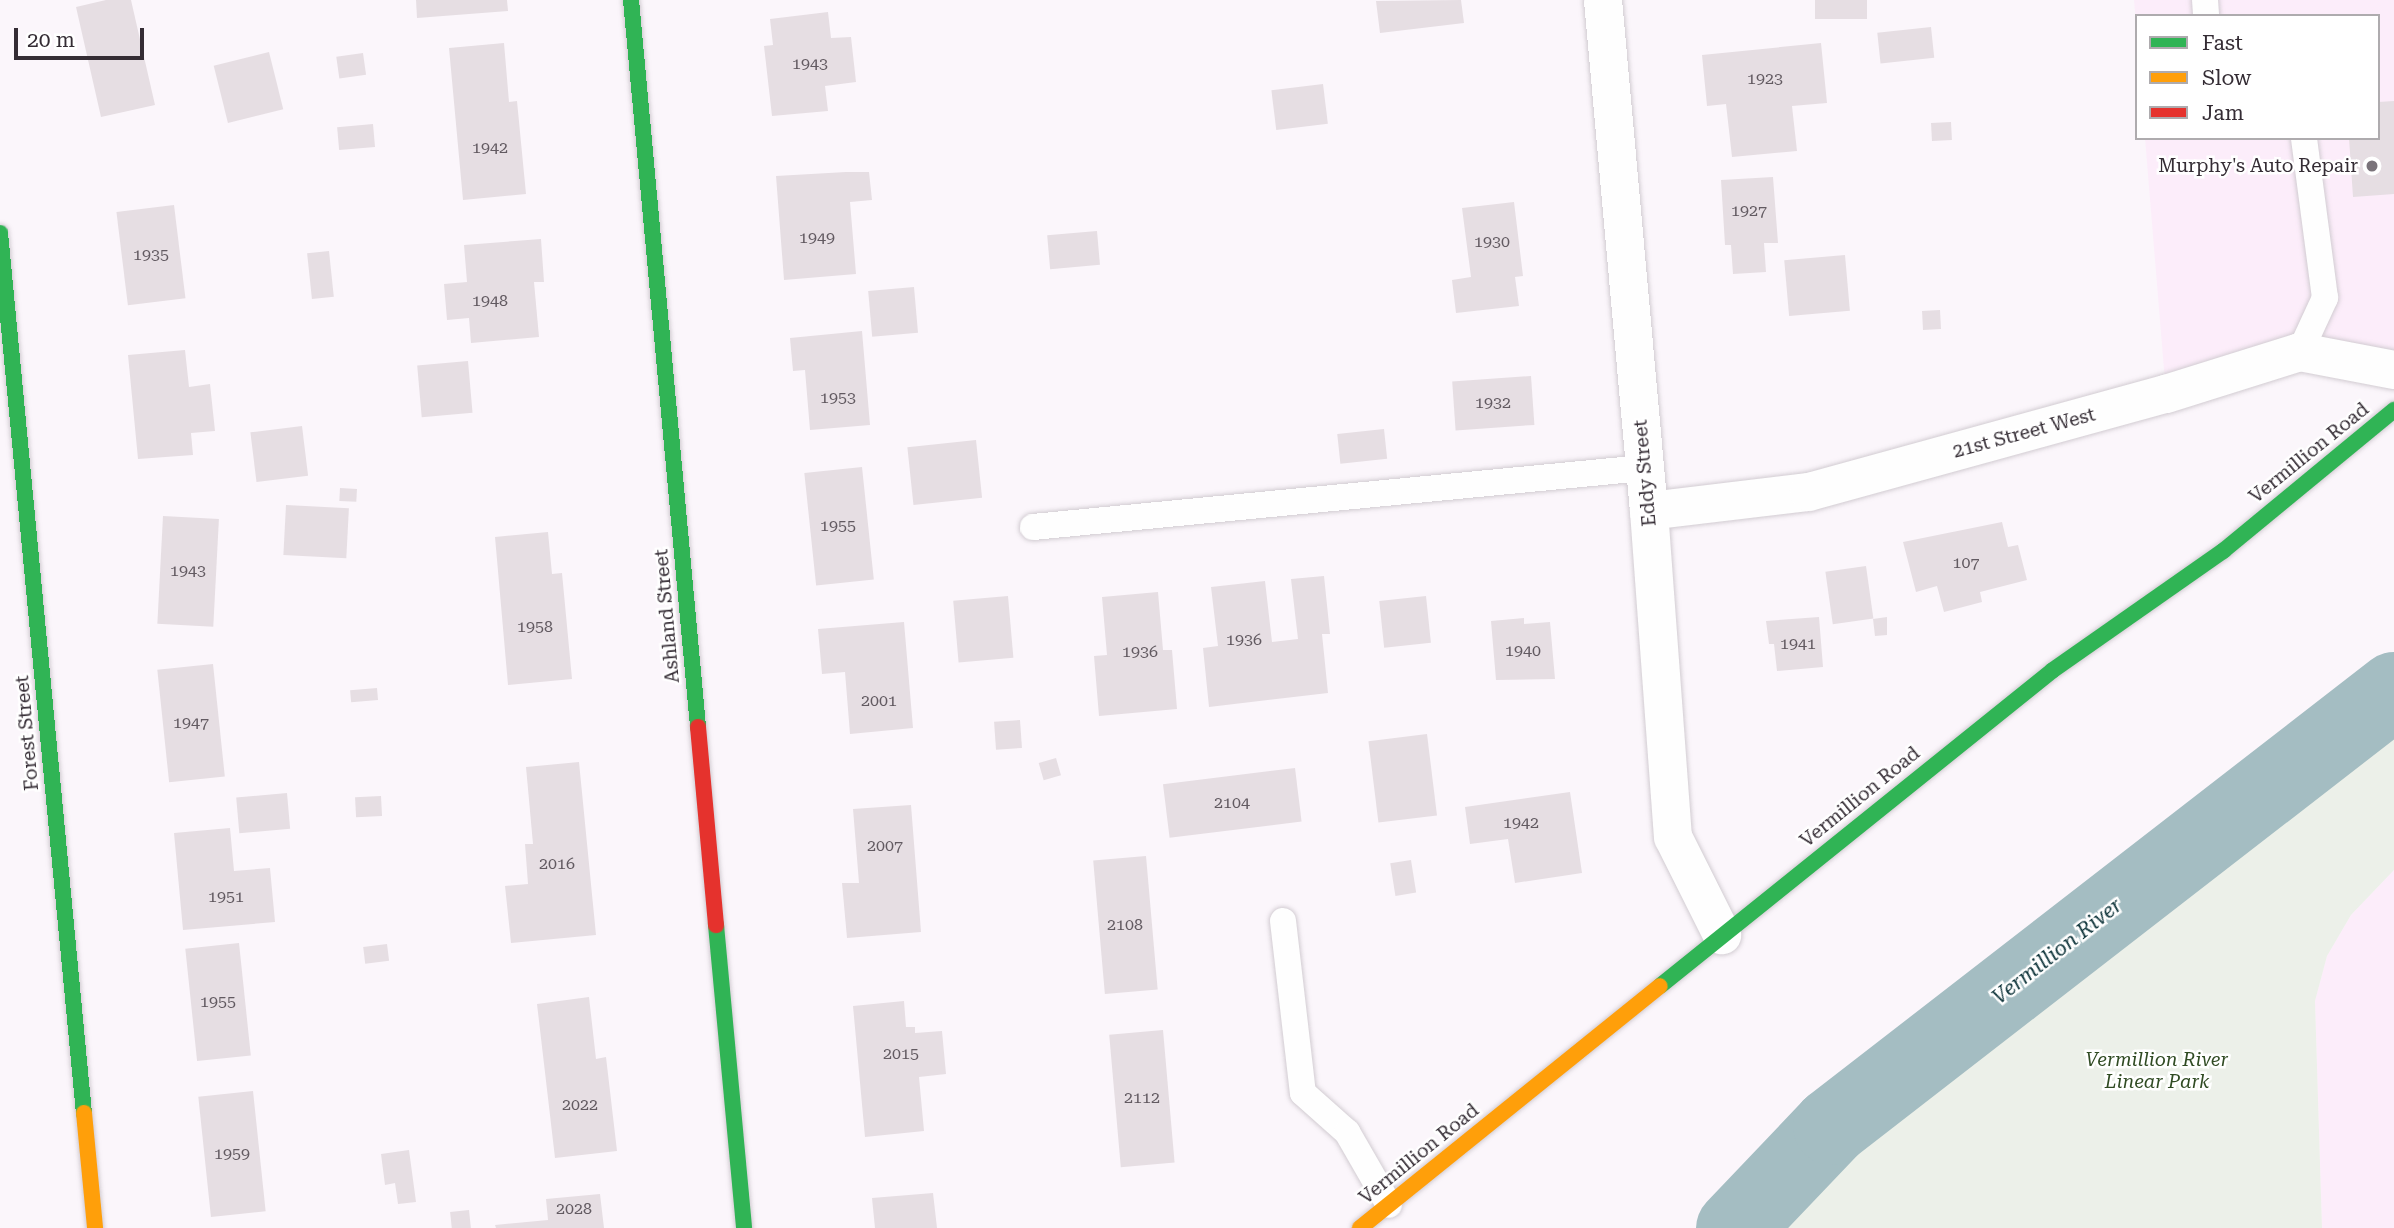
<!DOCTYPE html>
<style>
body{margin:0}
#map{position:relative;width:2394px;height:1228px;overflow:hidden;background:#fbf6fb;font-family:"Roboto Serif",serif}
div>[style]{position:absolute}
.built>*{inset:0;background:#fcedfa}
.green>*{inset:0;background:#ecf0e9}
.river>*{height:77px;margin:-38.5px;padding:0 38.5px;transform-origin:38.5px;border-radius:38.5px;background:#a4bdc2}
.building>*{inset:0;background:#e6dee3;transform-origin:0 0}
.roads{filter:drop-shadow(0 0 2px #d2ccd2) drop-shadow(0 0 2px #d2ccd2)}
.lane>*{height:26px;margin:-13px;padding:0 13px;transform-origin:13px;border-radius:13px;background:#fefefe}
.street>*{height:38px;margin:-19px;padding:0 19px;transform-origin:19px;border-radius:19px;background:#fefefe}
.fast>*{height:16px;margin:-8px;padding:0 8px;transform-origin:8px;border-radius:8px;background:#30b455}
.slow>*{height:16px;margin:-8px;padding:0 8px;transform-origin:8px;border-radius:8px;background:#ff9f0a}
.jam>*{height:16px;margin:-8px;padding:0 8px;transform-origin:8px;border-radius:8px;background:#e5322d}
.dots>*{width:19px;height:19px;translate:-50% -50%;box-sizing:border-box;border:4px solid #fff;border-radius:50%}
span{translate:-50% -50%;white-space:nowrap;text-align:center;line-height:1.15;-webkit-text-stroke:5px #fff;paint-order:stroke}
.number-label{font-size:16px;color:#625a61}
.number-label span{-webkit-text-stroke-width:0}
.poi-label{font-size:19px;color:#342c34}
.right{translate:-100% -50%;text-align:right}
.street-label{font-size:19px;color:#342c34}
.park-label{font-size:19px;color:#304b23;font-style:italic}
.water-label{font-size:21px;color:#0d3339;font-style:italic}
.legend{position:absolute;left:2135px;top:14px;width:245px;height:126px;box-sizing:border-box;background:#fff;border:2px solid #aeabae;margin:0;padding:9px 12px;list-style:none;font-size:21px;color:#342c34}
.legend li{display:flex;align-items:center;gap:14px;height:35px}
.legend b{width:35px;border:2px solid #aeabae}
.scale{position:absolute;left:14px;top:28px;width:130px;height:32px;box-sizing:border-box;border:4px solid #342c34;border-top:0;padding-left:9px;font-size:21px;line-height:24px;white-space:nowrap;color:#342c34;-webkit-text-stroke:5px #fff;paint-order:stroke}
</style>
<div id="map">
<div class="built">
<i style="clip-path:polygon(2134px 0,2394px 0,2394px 370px,2300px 352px,2166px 394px,2145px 138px,2378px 138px,2378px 16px,2137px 16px,2137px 36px)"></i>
<i style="clip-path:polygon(2394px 870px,2394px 1228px,2322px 1228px,2315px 1001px,2327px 956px,2351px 915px)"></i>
</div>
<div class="green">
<i style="clip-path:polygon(2394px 690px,2394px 870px,2351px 915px,2327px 956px,2315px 1001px,2322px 1228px,1734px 1228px,1831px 1126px)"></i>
</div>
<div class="river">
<i style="left:1734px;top:1228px;width:141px;rotate:-46.4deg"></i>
<i style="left:1831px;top:1126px;width:712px;rotate:-37.76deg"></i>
</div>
<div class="building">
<i style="clip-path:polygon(106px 0,131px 0,155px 105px,101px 117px,76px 7px)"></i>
<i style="clip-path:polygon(416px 0,507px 0,508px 11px,417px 18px)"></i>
<i style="clip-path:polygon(1461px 0,1464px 23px,1380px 33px,1376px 1px)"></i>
<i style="left:1815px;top:0;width:52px;height:19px"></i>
<i style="clip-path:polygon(828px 12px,831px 38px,851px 37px,856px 82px,825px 86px,828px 111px,772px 116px,764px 46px,773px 45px,770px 19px)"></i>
<i style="left:1931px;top:27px;width:31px;height:54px;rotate:84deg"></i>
<i style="clip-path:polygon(504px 43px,509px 102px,517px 101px,526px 194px,463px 200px,449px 48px)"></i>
<i style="clip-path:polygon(1821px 43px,1827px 103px,1792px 106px,1797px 151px,1732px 157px,1726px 104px,1707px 106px,1702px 55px)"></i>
<i style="left:269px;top:52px;width:59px;height:57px;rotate:76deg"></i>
<i style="left:363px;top:53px;width:22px;height:27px;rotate:82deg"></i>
<i style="left:1323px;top:84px;width:40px;height:52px;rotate:83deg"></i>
<i style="clip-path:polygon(2394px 101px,2394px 194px,2353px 197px,2349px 138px,2378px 138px,2378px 102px)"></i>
<i style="left:1951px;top:122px;width:18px;height:20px;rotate:87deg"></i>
<i style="left:373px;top:124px;width:23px;height:36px;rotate:85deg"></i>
<i style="clip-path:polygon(846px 172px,869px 172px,872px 200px,850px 202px,856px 274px,784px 280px,776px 176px)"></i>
<i style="clip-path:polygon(1773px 177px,1778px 243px,1764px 243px,1766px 272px,1733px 274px,1731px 245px,1725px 245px,1721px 180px)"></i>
<i style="clip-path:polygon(1514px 202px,1523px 276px,1515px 277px,1519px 306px,1456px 313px,1452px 280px,1471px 277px,1462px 208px)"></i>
<i style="left:174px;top:205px;width:94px;height:58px;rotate:83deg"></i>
<i style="left:1097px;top:231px;width:34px;height:50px;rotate:85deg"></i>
<i style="clip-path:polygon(541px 239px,544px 282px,534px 282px,539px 337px,471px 343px,469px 318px,447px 320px,444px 284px,467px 282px,464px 245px)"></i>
<i style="left:329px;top:251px;width:46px;height:22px;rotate:84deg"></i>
<i style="left:1845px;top:255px;width:56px;height:61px;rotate:85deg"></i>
<i style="left:914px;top:287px;width:46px;height:46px;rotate:85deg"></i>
<i style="left:1940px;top:310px;width:19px;height:18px;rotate:87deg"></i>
<i style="clip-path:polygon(862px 331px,870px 425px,810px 430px,805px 370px,793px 371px,790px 338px)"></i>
<i style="clip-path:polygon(185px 350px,189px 387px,210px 384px,215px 431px,191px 433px,193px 455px,138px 459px,128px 355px)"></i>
<i style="left:468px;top:361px;width:52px;height:51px;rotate:85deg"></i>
<i style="left:1531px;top:376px;width:49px;height:79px;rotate:86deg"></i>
<i style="left:302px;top:426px;width:50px;height:52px;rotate:83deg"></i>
<i style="left:1384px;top:429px;width:30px;height:47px;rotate:84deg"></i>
<i style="left:976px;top:440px;width:58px;height:69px;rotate:84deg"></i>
<i style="left:862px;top:467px;width:113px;height:58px;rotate:84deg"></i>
<i style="left:340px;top:488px;width:17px;height:13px;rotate:3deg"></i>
<i style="left:286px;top:505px;width:63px;height:50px;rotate:3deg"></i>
<i style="left:163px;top:516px;width:56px;height:108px;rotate:3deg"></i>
<i style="clip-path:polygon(2002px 522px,2008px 547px,2018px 545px,2027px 580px,1980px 592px,1982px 602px,1944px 612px,1937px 586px,1916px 592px,1903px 542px)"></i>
<i style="clip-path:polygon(548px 532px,552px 574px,562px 573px,572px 679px,508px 685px,495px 537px)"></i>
<i style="left:1866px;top:566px;width:53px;height:41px;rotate:82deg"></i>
<i style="clip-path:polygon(1324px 576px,1330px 634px,1322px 634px,1328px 693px,1209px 707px,1203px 648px,1218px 646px,1211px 587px,1265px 581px,1272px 642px,1298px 639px,1291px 579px)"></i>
<i style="clip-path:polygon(1158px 592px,1163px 650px,1172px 650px,1177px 709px,1099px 716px,1094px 656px,1107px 655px,1102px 597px)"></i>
<i style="left:1008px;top:596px;width:62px;height:55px;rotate:85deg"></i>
<i style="left:1426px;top:596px;width:47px;height:47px;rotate:84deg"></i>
<i style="clip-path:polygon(1819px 617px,1823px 667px,1777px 671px,1774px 644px,1769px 644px,1766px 621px)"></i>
<i style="clip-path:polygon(1887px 617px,1887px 635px,1875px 636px,1873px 619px)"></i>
<i style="clip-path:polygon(1524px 618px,1524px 624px,1550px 622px,1555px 679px,1496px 680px,1491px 621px)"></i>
<i style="clip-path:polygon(904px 622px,913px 728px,850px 734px,845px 672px,822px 674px,818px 629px)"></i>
<i style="left:213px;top:664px;width:113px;height:56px;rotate:84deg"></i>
<i style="left:377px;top:688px;width:12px;height:27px;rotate:85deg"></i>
<i style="left:1020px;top:720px;width:28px;height:26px;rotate:86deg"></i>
<i style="left:1427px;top:734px;width:82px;height:59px;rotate:83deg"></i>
<i style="left:1056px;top:758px;width:18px;height:18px;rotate:74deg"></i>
<i style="clip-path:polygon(579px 762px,596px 935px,511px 943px,505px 886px,528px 884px,525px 844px,533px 844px,526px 767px)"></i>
<i style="left:1295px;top:768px;width:54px;height:133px;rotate:83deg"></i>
<i style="clip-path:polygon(1570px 792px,1582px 873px,1515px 883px,1508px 839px,1470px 844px,1465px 807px)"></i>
<i style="left:287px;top:793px;width:36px;height:51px;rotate:85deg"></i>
<i style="left:381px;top:796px;width:20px;height:26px;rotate:87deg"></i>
<i style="clip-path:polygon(911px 805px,921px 932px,847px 938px,842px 883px,859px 883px,853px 809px)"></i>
<i style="clip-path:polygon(230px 828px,234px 871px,270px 868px,275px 922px,183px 930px,174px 833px)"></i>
<i style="left:1146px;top:856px;width:134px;height:53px;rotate:85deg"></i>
<i style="left:1411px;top:860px;width:33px;height:21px;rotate:81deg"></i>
<i style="left:239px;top:943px;width:113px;height:54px;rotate:84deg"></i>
<i style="left:387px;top:944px;width:17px;height:24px;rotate:83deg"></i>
<i style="clip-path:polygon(589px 997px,596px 1059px,606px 1057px,617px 1151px,555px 1158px,537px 1004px)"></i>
<i style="clip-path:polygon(904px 1001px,906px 1027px,915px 1027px,915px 1033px,942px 1031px,946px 1074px,919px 1077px,924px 1131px,865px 1137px,853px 1006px)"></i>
<i style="left:1163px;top:1030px;width:133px;height:54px;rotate:85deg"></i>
<i style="left:253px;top:1091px;width:121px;height:55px;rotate:84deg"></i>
<i style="clip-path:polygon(409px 1150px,416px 1202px,398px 1204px,395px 1183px,385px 1185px,381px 1154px)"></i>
<i style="clip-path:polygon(933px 1193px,937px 1228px,875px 1228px,872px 1198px)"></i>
<i style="clip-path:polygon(600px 1194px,604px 1228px,496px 1228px,495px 1225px,548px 1220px,546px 1199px)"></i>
<i style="left:469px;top:1210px;width:18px;height:19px;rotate:84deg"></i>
</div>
<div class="roads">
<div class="lane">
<i style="left:2205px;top:0;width:16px;rotate:86deg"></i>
<i style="left:2300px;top:352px;width:60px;rotate:-65.2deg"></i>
<i style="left:2325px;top:298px;width:161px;rotate:-97.5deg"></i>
<i style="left:1033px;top:527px;width:614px;rotate:-5.52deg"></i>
<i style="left:1283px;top:921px;width:173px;rotate:83.4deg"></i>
<i style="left:1303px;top:1093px;width:59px;rotate:41.6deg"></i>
<i style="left:1347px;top:1132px;width:84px;rotate:60.1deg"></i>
</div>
<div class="street">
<i style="left:1603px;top:0;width:513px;rotate:84.86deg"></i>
<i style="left:1649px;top:511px;width:327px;rotate:85.8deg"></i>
<i style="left:1673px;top:837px;width:110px;rotate:63.4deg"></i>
<i style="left:1649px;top:511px;width:161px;rotate:-6.8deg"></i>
<i style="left:1809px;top:492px;width:370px;rotate:-15.4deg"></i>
<i style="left:2166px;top:394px;width:140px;rotate:-17.4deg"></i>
<i style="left:2300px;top:352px;width:96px;rotate:10.8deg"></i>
</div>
<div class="fast">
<i style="left:631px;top:0;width:730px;rotate:84.73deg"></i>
<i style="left:0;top:233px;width:884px;rotate:84.55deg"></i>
<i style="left:716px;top:925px;width:304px;rotate:84.7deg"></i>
<i style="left:1660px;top:986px;width:504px;rotate:-38.8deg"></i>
<i style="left:2053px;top:670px;width:208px;rotate:-35deg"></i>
<i style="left:2223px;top:551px;width:222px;rotate:-39.5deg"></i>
</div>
<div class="slow">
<i style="left:84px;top:1113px;width:116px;rotate:84.5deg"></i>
<i style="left:1360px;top:1228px;width:385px;rotate:-38.9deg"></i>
</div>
<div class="jam">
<i style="left:698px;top:727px;width:199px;rotate:84.8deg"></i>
</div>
</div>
<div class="dots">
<i style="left:2372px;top:166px;background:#7a737a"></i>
</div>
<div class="number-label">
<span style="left:810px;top:64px">1943</span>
<span style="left:1765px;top:79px">1923</span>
<span style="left:490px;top:148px">1942</span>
<span style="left:1749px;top:211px">1927</span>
<span style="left:817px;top:238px">1949</span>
<span style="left:1492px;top:242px">1930</span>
<span style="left:151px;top:255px">1935</span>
<span style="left:490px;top:301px">1948</span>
<span style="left:838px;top:398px">1953</span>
<span style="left:1493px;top:403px">1932</span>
<span style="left:838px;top:526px">1955</span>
<span style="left:1966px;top:563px">107</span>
<span style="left:188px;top:571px">1943</span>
<span style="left:535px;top:627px">1958</span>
<span style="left:1244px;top:640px">1936</span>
<span style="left:1798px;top:644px">1941</span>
<span style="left:1523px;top:651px">1940</span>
<span style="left:1140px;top:652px">1936</span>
<span style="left:879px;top:701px">2001</span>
<span style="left:191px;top:723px">1947</span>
<span style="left:1232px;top:803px">2104</span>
<span style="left:1521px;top:823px">1942</span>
<span style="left:885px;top:846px">2007</span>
<span style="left:557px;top:864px">2016</span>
<span style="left:226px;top:897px">1951</span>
<span style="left:1125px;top:925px">2108</span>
<span style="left:218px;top:1002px">1955</span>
<span style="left:901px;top:1054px">2015</span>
<span style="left:1142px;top:1098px">2112</span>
<span style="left:580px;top:1105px">2022</span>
<span style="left:232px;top:1154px">1959</span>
<span style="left:574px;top:1209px">2028</span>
</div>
<div class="poi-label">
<span class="right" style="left:2358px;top:166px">Murphy's Auto Repair</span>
</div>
<div class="street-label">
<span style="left:2024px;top:433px;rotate:-15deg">21st Street West</span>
<span style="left:2309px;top:453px;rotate:-39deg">Vermillion Road</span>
<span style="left:1645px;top:473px;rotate:-95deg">Eddy Street</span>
<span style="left:667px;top:616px;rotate:-95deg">Ashland Street</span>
<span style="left:27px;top:733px;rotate:-95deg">Forest Street</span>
<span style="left:1860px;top:797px;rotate:-39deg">Vermillion Road</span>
<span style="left:1419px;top:1154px;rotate:-39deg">Vermillion Road</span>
</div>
<div class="park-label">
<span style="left:2157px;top:1071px">Vermillion River<br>Linear Park</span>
</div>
<div class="water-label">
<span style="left:2057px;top:951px;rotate:-38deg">Vermillion River</span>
</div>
<ul class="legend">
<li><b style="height:9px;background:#30b455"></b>Fast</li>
<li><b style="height:9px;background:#ff9f0a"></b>Slow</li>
<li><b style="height:9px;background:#e5322d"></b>Jam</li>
</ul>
<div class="scale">20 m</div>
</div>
